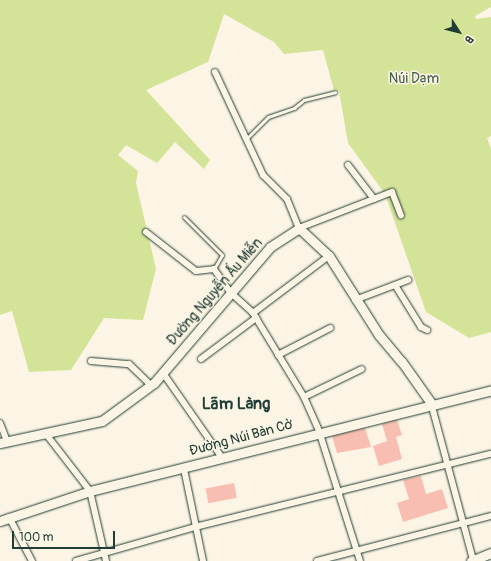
<!DOCTYPE html>
<meta charset="utf-8">
<style>
body{margin:0}
#map{position:relative;width:491px;height:561px;overflow:hidden;background:#fcf5e5;font-family:Pangolin,sans-serif}
div>[style]{position:absolute}
.green>*{inset:0;background:#d3e397}
.building>*{inset:0;background:#f8beb2;transform-origin:0 0}
.roads{filter:drop-shadow(0 0 1px #1f3d34) drop-shadow(0 0 1px #1f3d34)}
.lane>*{height:3px;margin:-1.5px;padding:0 1.5px;transform-origin:1.5px;border-radius:1.5px;background:#fcf5e5}
.street>*{height:6px;margin:-3px;padding:0 3px;transform-origin:3px;border-radius:3px;background:#fcf5e5}
.secondary>*{height:9px;margin:-4.5px;padding:0 4.5px;transform-origin:4.5px;border-radius:4.5px;background:#fcf5e5}
span{translate:-50% -50%;white-space:nowrap;text-align:center;line-height:1.15;-webkit-text-stroke:3px #fcf5e5;paint-order:stroke}
.park-label{font-size:14px;color:#435e48}
.street-label{font-size:14px;color:#1f3d34}
.quarter-label{font-size:16px;color:#1f3d34;font-weight:700}
.north{position:absolute;left:439px;top:12px;width:40px;height:40px;-webkit-text-stroke:3px #fcf5e5;paint-order:stroke;rotate:126deg;font-size:11px;font-weight:700;line-height:16px;text-align:center;color:#1f3d34}
.north::after{content:'';display:block;margin:auto;width:14px;height:18px;background:#1f3d34;clip-path:polygon(50% 0,100% 100%,50% 72%,0 100%)}
.scale{position:absolute;left:12px;top:531px;width:103px;height:18px;box-sizing:border-box;border:2px solid #1f3d34;border-top:0;padding-left:5px;font-size:12px;line-height:14px;white-space:nowrap;color:#1f3d34;-webkit-text-stroke:3px #fcf5e5;paint-order:stroke}
</style>
<div id="map">
<div class="green">
<i style="clip-path:polygon(0 0,491px 0,491px 7px,475px 16px,476px 19px,491px 17px,491px 136px,487px 138px,491px 149px,491px 332px,469px 338px,426px 312px,385px 194px,348px 143px,339px 91px,334px 90px,323px 50px,284px 54px,274px 42px,224px 14px,208px 62px,146px 90px,210px 160px,204px 169px,175px 142px,157px 163px,126px 145px,118px 155px,138px 171px,136px 183px,156px 269px,143px 320px,104px 318px,71px 370px,29px 372px,12px 311px,0 315px)"></i>
</div>
<div class="building">
<i style="clip-path:polygon(397px 420px,402px 435px,396px 437px,402px 459px,379px 466px,373px 446px,387px 441px,382px 424px)"></i>
<i style="clip-path:polygon(365px 428px,371px 447px,337px 453px,332px 436px)"></i>
<i style="clip-path:polygon(421px 476px,426px 494px,442px 489px,448px 508px,403px 522px,397px 503px,409px 499px,403px 480px)"></i>
<i style="left:234px;top:483px;width:15px;height:29px;rotate:79deg"></i>
</div>
<div class="roads">
<div class="lane">
<i style="left:246px;top:139px;width:31px;rotate:-45deg"></i>
<i style="left:268px;top:117px;width:28px;rotate:-19deg"></i>
<i style="left:294px;top:108px;width:13px;rotate:-39deg"></i>
<i style="left:304px;top:100px;width:32px;rotate:-14deg"></i>
<i style="left:184px;top:217px;width:54px;rotate:45deg"></i>
<i style="left:222px;top:255px;width:16px;rotate:120deg"></i>
</div>
<div class="street">
<i style="left:215px;top:72px;width:114px;rotate:65deg"></i>
<i style="left:263px;top:175px;width:34px;rotate:45deg"></i>
<i style="left:287px;top:199px;width:31px;rotate:68deg"></i>
<i style="left:299px;top:228px;width:100px;rotate:-21.2deg"></i>
<i style="left:392px;top:192px;width:25px;rotate:69deg"></i>
<i style="left:348px;top:165px;width:43px;rotate:52.6deg"></i>
<i style="left:146px;top:232px;width:63px;rotate:38deg"></i>
<i style="left:196px;top:271px;width:18px;rotate:-6deg"></i>
<i style="left:214px;top:269px;width:29px;rotate:55deg"></i>
<i style="left:231px;top:293px;width:30px;rotate:42deg"></i>
<i style="left:253px;top:313px;width:98px;rotate:58.7deg"></i>
<i style="left:304px;top:397px;width:37px;rotate:66deg"></i>
<i style="left:319px;top:431px;width:136px;rotate:72.5deg"></i>
<i style="left:395px;top:285px;width:49px;rotate:58.2deg"></i>
<i style="left:421px;top:327px;width:7px;rotate:27deg"></i>
<i style="left:355px;top:300px;width:57px;rotate:-20.7deg"></i>
<i style="left:253px;top:313px;width:95px;rotate:-36.9deg"></i>
<i style="left:278px;top:355px;width:59px;rotate:-27.4deg"></i>
<i style="left:201px;top:359px;width:69px;rotate:-36.7deg"></i>
<i style="left:91px;top:361px;width:38px;rotate:5deg"></i>
<i style="left:129px;top:364px;width:30px;rotate:44deg"></i>
<i style="left:163px;top:373px;width:105px;rotate:55.1deg"></i>
<i style="left:304px;top:397px;width:64px;rotate:-25.8deg"></i>
<i style="left:431px;top:403px;width:163px;rotate:75deg"></i>
<i style="left:0;top:423px;width:19px;rotate:69deg"></i>
<i style="left:46px;top:434px;width:72px;rotate:52.3deg"></i>
<i style="left:90px;top:491px;width:72px;rotate:77.1deg"></i>
<i style="left:184px;top:469px;width:94px;rotate:78.3deg"></i>
<i style="left:9px;top:517px;width:50px;rotate:62.4deg"></i>
<i style="left:76px;top:561px;width:128px;rotate:-15.9deg"></i>
<i style="left:199px;top:526px;width:301px;rotate:-13.9deg"></i>
<i style="left:317px;top:561px;width:180px;rotate:-14.5deg"></i>
</div>
<div class="secondary">
<i style="left:0;top:443px;width:104px;rotate:-12.2deg"></i>
<i style="left:102px;top:421px;width:64px;rotate:-36.2deg"></i>
<i style="left:154px;top:383px;width:179px;rotate:-49.5deg"></i>
<i style="left:270px;top:247px;width:35px;rotate:-33deg"></i>
<i style="left:299px;top:228px;width:41px;rotate:43deg"></i>
<i style="left:329px;top:256px;width:93px;rotate:57.7deg"></i>
<i style="left:379px;top:335px;width:35px;rotate:50deg"></i>
<i style="left:402px;top:362px;width:50px;rotate:54.7deg"></i>
<i style="left:0;top:521px;width:95px;rotate:-18.4deg"></i>
<i style="left:90px;top:491px;width:414px;rotate:-14.1deg"></i>
<i style="left:471px;top:561px;width:22px;rotate:-22deg"></i>
</div>
</div>
<div class="park-label">
<span style="left:414px;top:79px">Núi Dạm</span>
</div>
<div class="street-label">
<span style="left:215px;top:292px;rotate:-49deg">Đường Nguyễn Ấu Miễn</span>
<span style="left:241px;top:438px;rotate:-15deg">Đường Núi Bàn Cờ</span>
</div>
<div class="quarter-label">
<span style="left:236px;top:404px">Lãm Làng</span>
</div>
<div class="north">B</div>
<div class="scale">100 m</div>
</div>
